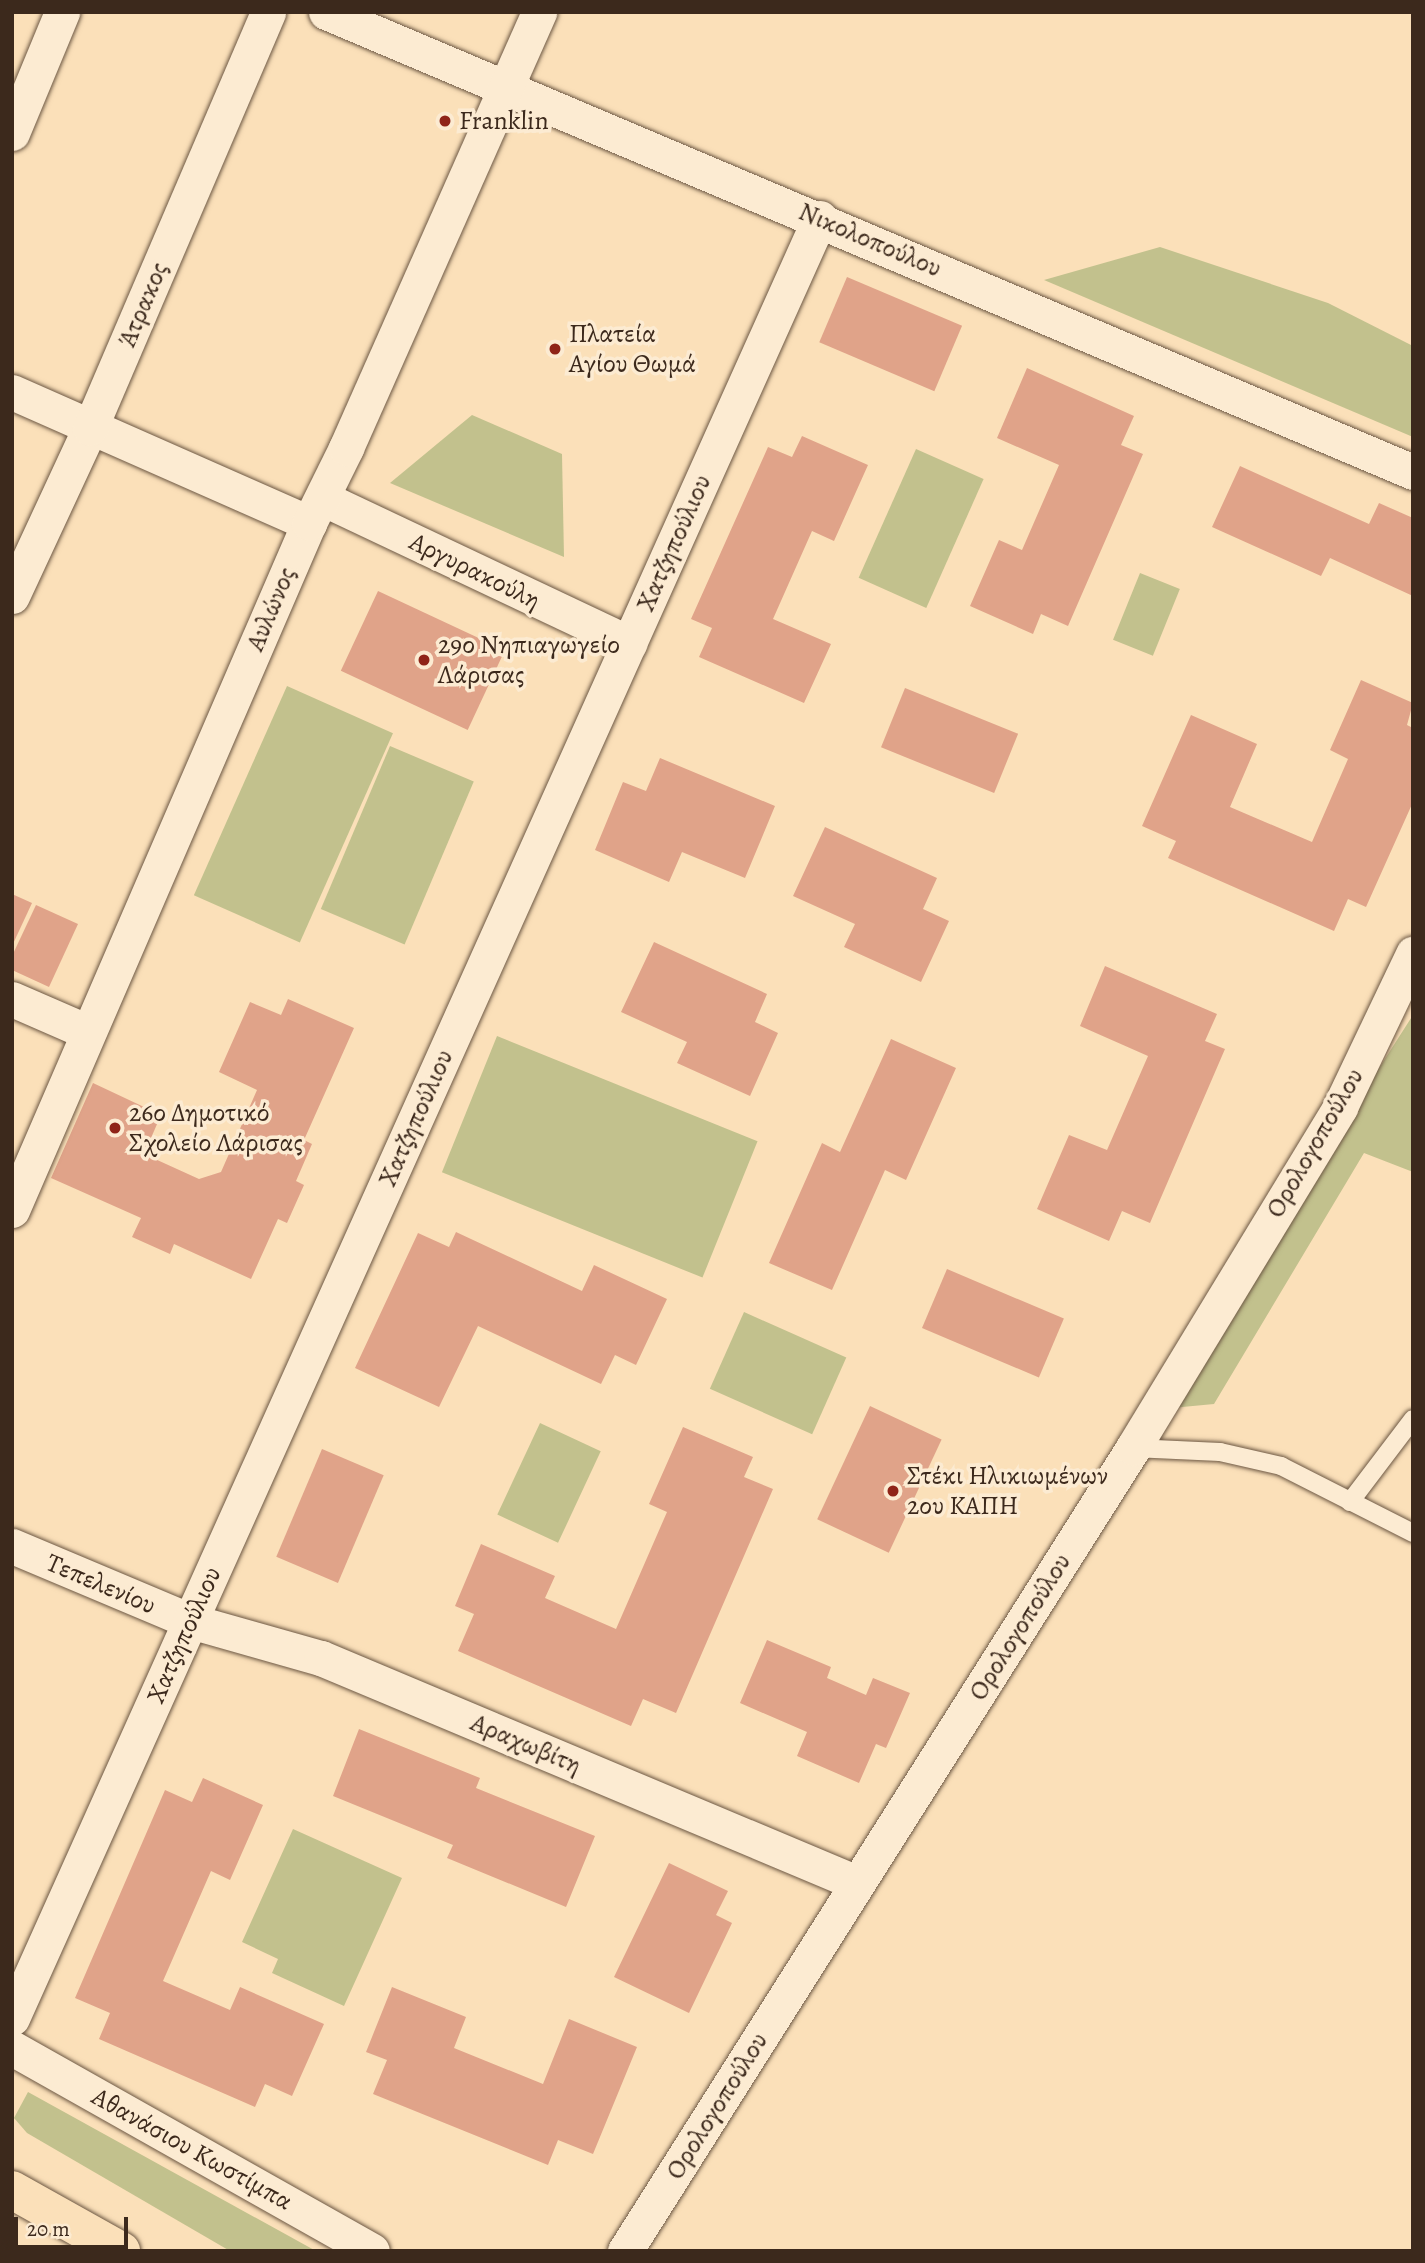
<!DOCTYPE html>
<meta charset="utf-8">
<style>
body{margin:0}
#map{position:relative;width:1425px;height:2263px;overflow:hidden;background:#fbe0b9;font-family:Alegreya,serif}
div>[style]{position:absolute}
.green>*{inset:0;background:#c2c18d;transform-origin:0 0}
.building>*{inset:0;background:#e0a389;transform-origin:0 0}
.roads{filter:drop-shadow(0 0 2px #6c5743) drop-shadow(0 0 2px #6c5743)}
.service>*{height:18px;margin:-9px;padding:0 9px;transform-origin:9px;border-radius:9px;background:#fcebd2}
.minor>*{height:35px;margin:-17.5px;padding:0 17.5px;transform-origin:17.5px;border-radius:17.5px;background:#fcebd2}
.primary>*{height:38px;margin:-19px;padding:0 19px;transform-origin:19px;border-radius:19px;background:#fbe0b9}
.dots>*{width:19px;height:19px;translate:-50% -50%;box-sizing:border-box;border:4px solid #fcebd2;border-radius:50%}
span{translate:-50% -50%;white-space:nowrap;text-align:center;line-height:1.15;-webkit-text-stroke:7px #fcebd2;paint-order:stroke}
.poi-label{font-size:26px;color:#3c291c}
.left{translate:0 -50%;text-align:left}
.street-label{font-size:26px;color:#3c291c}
.frame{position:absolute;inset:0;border:14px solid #3c291c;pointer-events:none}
.scale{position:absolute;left:14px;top:2217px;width:114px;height:32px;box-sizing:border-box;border:4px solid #3c291c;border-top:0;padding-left:9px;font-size:21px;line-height:24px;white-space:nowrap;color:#3c291c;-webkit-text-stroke:5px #fcebd2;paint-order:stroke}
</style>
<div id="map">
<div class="green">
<i style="clip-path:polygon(1160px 247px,1328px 303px,1413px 346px,1413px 437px,1044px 280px)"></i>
<i style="clip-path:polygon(472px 415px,562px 454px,564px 557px,390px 483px)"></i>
<i style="left:916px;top:449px;width:74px;height:141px;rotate:24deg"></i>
<i style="left:1140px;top:573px;width:43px;height:72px;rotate:22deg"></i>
<i style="left:287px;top:686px;width:116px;height:229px;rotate:24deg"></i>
<i style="left:390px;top:746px;width:91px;height:177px;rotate:23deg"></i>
<i style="clip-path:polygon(1413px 1015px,1413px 1172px,1364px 1153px,1214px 1404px,1161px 1409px)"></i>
<i style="left:497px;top:1036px;width:281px;height:147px;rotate:22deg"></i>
<i style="left:744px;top:1312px;width:112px;height:84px;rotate:24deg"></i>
<i style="left:540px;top:1423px;width:67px;height:101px;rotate:25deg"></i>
<i style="clip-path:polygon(293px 1829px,402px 1878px,344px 2006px,272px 1973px,278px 1959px,242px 1942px)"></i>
<i style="clip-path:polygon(28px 2092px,316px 2251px,230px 2251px,27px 2133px,14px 2118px)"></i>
</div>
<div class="building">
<i style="left:847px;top:277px;width:125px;height:71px;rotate:23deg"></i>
<i style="clip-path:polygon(1027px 368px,1134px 416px,1121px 445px,1143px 454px,1068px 626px,1041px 614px,1033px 634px,970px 606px,999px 540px,1022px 550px,1059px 465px,997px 438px)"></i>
<i style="clip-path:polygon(802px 436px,868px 465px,834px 541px,812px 531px,773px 619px,831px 644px,804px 703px,699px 657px,712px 628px,691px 619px,768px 447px,792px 457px)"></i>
<i style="clip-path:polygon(1240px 466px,1369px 524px,1379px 503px,1413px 518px,1413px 596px,1330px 558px,1321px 576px,1212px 527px)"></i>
<i style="left:378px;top:591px;width:140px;height:88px;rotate:25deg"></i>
<i style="clip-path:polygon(1361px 680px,1413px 703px,1407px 725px,1413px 728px,1413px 802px,1366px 907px,1348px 899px,1334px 931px,1168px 858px,1176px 841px,1142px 826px,1191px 715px,1257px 744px,1230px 807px,1312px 842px,1348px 759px,1330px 750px)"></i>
<i style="left:905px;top:688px;width:122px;height:64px;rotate:22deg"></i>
<i style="clip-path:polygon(660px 758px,775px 806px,745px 878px,682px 852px,669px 882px,595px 850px,623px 782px,646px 791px)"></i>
<i style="clip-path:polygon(825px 827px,937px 878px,923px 909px,949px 921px,921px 982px,844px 947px,855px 924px,793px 896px)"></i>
<i style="clip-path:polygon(12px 894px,32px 903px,12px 946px)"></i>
<i style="clip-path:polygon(36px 905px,78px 924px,49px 987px,12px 970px,12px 956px)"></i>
<i style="clip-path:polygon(654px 942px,767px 994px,755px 1022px,778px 1033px,750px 1096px,677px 1063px,687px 1042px,621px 1012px)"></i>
<i style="clip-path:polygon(1105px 966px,1217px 1014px,1205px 1041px,1225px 1049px,1150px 1223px,1122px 1211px,1109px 1241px,1037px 1209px,1069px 1135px,1107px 1150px,1148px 1056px,1080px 1026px)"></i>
<i style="clip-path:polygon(288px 999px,354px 1028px,304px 1140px,312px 1144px,296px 1181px,304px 1185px,287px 1223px,278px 1219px,251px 1279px,174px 1244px,170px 1254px,132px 1237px,141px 1218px,51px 1178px,93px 1083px,161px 1115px,144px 1154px,199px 1179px,221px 1172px,257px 1090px,219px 1072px,250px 1002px,281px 1015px)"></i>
<i style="clip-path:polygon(891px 1039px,956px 1068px,906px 1180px,885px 1170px,832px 1290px,769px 1263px,822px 1143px,840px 1152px)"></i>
<i style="clip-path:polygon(456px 1232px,582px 1291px,594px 1265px,667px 1299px,636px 1365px,615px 1355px,601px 1384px,478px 1326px,439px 1407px,355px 1368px,418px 1233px,449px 1247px)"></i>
<i style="left:947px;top:1269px;width:127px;height:64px;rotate:23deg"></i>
<i style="left:870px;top:1406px;width:79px;height:125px;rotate:25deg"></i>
<i style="clip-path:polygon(683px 1427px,753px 1457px,744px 1477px,773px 1489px,676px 1713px,643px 1699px,631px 1726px,458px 1651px,474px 1614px,455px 1606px,481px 1544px,555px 1576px,545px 1598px,616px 1629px,667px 1512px,649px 1504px)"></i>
<i style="left:322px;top:1449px;width:67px;height:117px;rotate:23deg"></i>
<i style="clip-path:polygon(767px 1640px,831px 1667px,827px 1678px,866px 1695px,873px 1678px,910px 1693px,886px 1748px,876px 1744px,859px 1783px,797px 1756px,807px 1732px,740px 1703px)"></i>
<i style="clip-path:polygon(359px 1729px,480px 1778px,476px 1788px,595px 1836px,566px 1907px,447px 1858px,453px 1845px,333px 1796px)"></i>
<i style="clip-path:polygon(203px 1778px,263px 1805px,230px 1880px,211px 1871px,163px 1981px,230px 2010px,240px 1987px,324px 2024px,292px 2096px,265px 2084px,255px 2107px,99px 2039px,110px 2013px,75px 1998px,165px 1790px,192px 1802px)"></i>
<i style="clip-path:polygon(669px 1863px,728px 1891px,716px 1915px,732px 1923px,689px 2013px,614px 1977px)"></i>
<i style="clip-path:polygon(392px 1987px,466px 2017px,454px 2048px,543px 2084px,569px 2019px,637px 2047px,593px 2154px,558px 2140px,548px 2165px,373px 2094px,387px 2060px,366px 2052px)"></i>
</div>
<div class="roads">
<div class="service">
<i style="left:1133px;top:1448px;width:87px;rotate:2.6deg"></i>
<i style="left:1220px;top:1452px;width:63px;rotate:12.9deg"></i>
<i style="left:1281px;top:1466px;width:148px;rotate:26.9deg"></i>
<i style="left:1350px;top:1502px;width:104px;rotate:-52.8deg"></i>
</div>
<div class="minor">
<i style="left:326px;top:12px;width:1180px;rotate:22.94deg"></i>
<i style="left:12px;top:133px;width:131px;rotate:-67.5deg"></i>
<i style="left:12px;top:392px;width:325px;rotate:23.8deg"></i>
<i style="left:322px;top:498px;width:340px;rotate:25.3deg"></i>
<i style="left:12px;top:596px;width:185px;rotate:-65.1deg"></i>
<i style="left:90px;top:428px;width:452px;rotate:-66.8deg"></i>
<i style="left:12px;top:999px;width:83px;rotate:23.5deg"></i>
<i style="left:12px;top:1210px;width:748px;rotate:-66.62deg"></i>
<i style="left:309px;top:523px;width:84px;rotate:-63.7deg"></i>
<i style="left:346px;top:448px;width:477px;rotate:-66.1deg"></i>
<i style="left:12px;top:1546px;width:193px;rotate:22.8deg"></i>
<i style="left:190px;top:1621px;width:136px;rotate:15.8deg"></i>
<i style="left:321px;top:1658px;width:581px;rotate:22.77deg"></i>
<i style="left:12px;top:2018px;width:1973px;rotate:-65.83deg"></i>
<i style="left:12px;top:2048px;width:413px;rotate:29.4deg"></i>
<i style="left:625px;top:2251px;width:950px;rotate:-57.68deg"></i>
<i style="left:1133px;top:1448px;width:399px;rotate:-58.7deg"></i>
<i style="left:1340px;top:1107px;width:170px;rotate:-64.5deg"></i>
</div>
<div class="primary">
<i style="left:12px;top:2190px;width:125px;rotate:29.2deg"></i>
</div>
</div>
<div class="dots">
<i style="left:445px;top:121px;background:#8f2418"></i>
<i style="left:555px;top:349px;background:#8f2418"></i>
<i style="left:424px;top:660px;background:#8f2418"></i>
<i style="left:115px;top:1128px;background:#8f2418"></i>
<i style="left:893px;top:1491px;background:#8f2418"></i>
</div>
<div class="poi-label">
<span class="left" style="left:459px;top:121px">Franklin</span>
<span class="left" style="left:569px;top:349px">Πλατεία<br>Αγίου Θωμά</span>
<span class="left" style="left:438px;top:660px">29ο Νηπιαγωγείο<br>Λάρισας</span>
<span class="left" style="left:129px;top:1128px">26ο Δημοτικό<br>Σχολείο Λάρισας</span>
<span class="left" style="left:907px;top:1491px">Στέκι Ηλικιωμένων<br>2ου ΚΑΠΗ</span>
</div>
<div class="street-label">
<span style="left:870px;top:240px;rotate:23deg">Νικολοπούλου</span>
<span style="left:143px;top:305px;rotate:-67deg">Άτρακος</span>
<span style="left:674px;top:543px;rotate:-66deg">Χατζηπούλιου</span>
<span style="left:475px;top:571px;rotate:26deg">Αργυρακούλη</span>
<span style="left:271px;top:609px;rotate:-67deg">Αυλώνος</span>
<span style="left:416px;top:1118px;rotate:-66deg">Χατζηπούλιου</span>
<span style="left:1315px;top:1143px;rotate:-60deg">Ορολογοπούλου</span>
<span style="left:101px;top:1584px;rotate:23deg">Τεπελενίου</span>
<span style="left:1020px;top:1627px;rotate:-58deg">Ορολογοπούλου</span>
<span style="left:184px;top:1635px;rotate:-66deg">Χατζηπούλιου</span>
<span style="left:526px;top:1744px;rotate:23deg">Αραχωβίτη</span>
<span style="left:717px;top:2106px;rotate:-58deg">Ορολογοπούλου</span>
<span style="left:192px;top:2149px;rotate:29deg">Αθανάσιου Κωστίμπα</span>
</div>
<div class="frame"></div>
<div class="scale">20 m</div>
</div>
